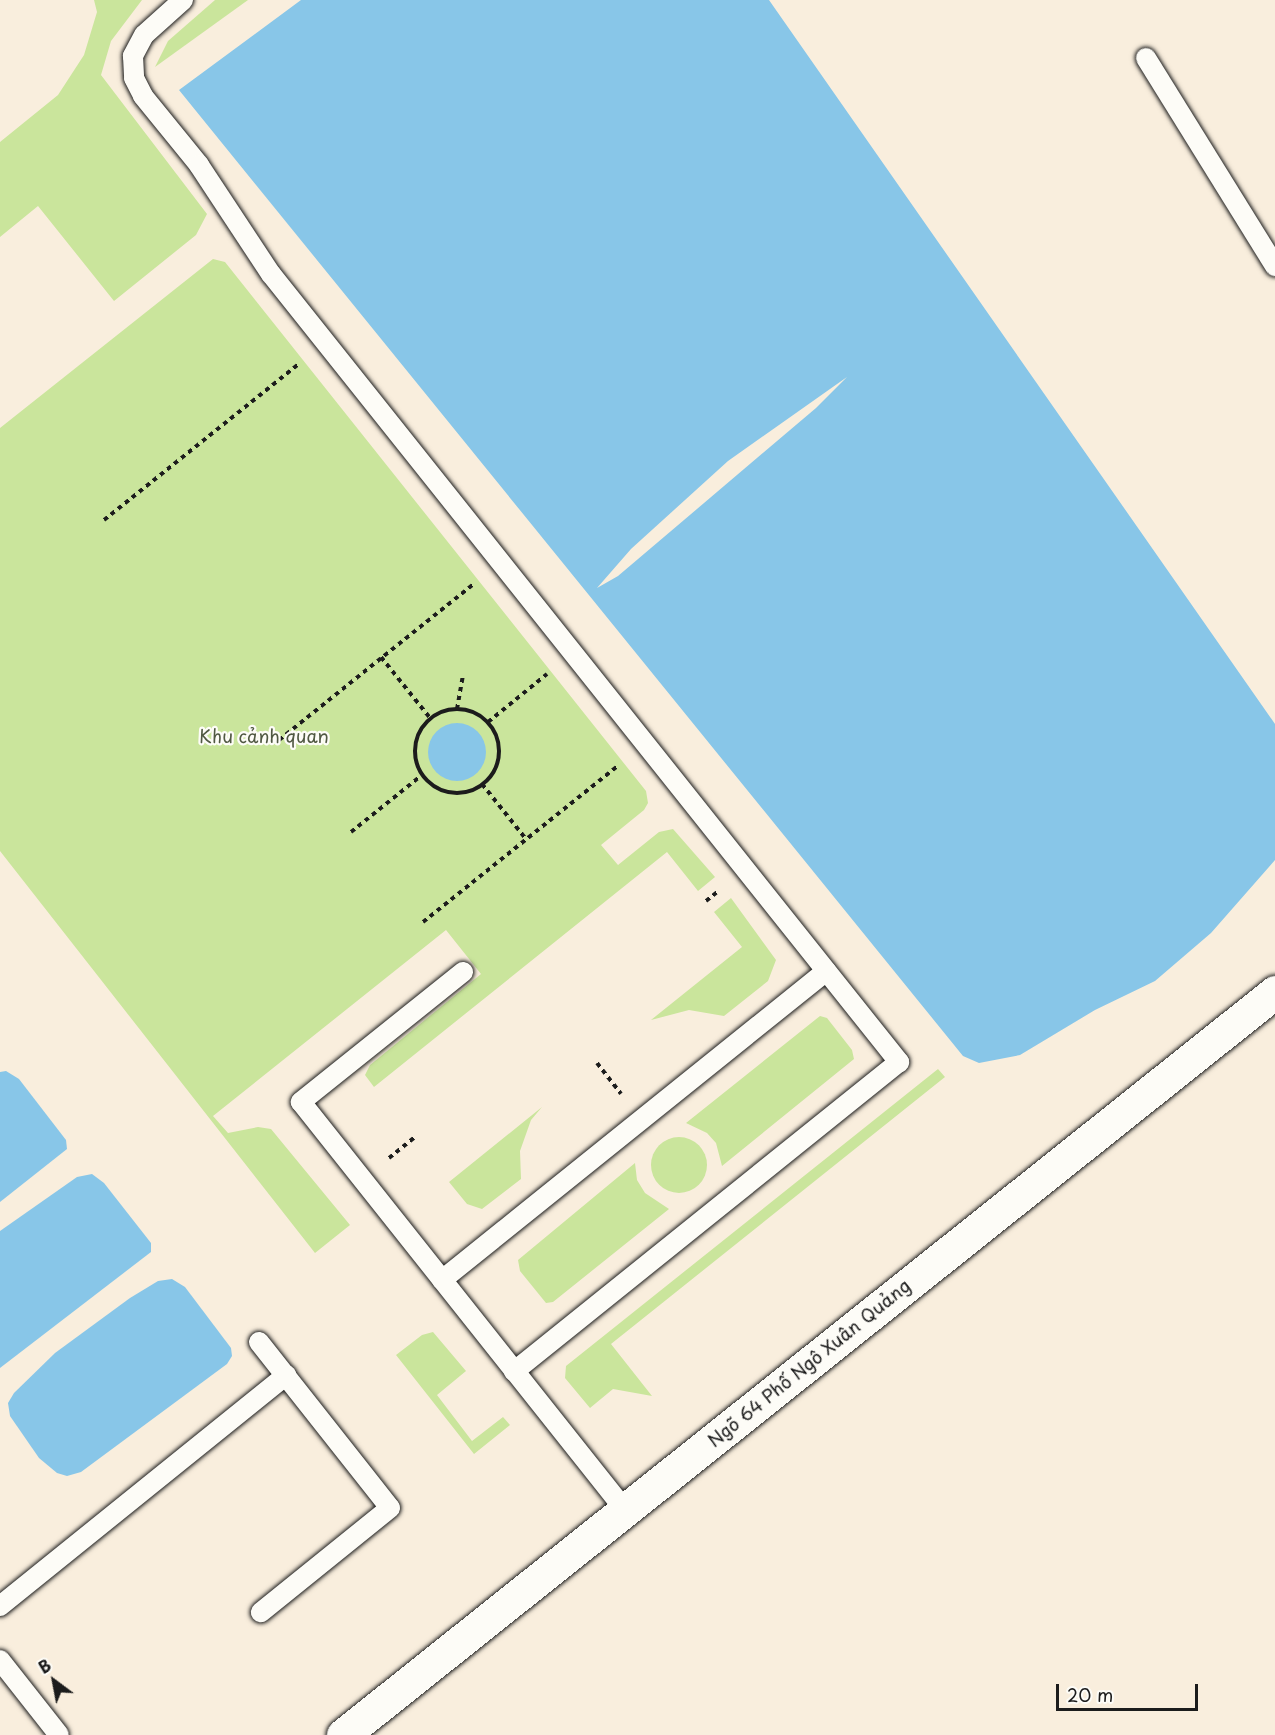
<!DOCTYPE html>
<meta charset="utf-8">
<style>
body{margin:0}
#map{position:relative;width:1275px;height:1735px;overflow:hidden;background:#fdfcf7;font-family:"Playpen Sans",sans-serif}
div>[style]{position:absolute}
.built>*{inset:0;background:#f9eedd;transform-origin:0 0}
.green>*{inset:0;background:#cae59c}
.round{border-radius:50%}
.water>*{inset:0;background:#88c6e8}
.path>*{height:4px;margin-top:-2px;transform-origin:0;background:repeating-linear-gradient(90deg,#1c1c1c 0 4.5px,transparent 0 9px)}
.path>.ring{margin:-2px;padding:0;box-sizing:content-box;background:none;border:4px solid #1c1c1c;border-radius:50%}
.roads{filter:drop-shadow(0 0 2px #1c1c1c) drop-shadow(0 0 2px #1c1c1c)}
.service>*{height:20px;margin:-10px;padding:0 10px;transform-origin:10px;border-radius:10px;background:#fdfcf7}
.minor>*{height:33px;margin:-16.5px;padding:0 16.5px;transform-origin:16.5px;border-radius:16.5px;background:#fdfcf7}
span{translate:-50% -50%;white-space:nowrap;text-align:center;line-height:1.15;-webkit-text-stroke:4.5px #fdfcf7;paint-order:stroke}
.park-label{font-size:18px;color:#505842}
.street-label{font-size:18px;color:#1c1c1c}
.north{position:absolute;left:24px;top:1651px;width:60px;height:60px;-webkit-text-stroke:4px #fdfcf7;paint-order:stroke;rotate:328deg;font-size:16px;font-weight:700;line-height:24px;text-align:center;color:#1c1c1c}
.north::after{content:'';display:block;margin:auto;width:21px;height:27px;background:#1c1c1c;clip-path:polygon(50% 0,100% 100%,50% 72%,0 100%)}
.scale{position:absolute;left:1056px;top:1684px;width:142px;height:27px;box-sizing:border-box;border:3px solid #1c1c1c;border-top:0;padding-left:8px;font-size:18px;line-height:21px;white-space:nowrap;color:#1c1c1c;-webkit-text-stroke:4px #fdfcf7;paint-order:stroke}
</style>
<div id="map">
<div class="built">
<i style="left:0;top:0;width:1275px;height:1735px"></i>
</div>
<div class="green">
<i style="clip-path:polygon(94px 0,142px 0,111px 41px,101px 75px,207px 214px,196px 235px,114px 301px,38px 206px,0 237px,0 142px,58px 95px,84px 55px,97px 12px)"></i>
<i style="clip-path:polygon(215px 0,248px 0,155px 67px,168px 41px)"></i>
<i style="clip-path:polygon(213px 259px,225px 262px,646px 791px,648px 803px,644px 810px,601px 845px,618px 865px,659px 832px,673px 829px,715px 877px,698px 891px,667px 852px,374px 1087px,365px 1075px,370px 1065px,481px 974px,446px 930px,213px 1116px,228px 1133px,258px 1127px,271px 1129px,350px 1225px,315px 1253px,0 851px,0 428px)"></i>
<i style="clip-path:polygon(731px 898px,776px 960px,768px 981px,724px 1016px,689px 1010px,651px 1020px,742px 947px,714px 912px)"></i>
<i style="clip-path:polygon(820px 1016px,827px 1018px,852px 1050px,854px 1059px,722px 1166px,716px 1143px,707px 1133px,686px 1123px)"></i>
<i style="clip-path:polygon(938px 1069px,945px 1077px,611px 1344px,652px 1396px,613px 1389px,590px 1408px,565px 1378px,566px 1366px)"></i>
<i style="clip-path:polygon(542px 1107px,531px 1120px,520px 1151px,521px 1179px,482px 1209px,467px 1204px,449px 1182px)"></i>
<i class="round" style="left:651px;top:1137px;width:56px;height:56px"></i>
<i style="clip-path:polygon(635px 1163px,637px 1180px,645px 1193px,669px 1209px,553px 1302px,546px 1303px,520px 1271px,518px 1260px)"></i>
<i style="clip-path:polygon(433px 1332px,466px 1371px,437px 1395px,472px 1441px,503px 1417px,510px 1425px,474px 1454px,396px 1355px,422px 1335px)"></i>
</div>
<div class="water">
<i style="clip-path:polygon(evenodd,301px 0,769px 0,1275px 724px,1275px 860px,1211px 933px,1155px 981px,1095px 1010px,1020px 1055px,979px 1063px,963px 1056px,179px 90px,301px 0,847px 377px,816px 408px,618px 576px,597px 588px,631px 549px,728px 461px,847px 377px)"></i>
<i class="round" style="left:428px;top:723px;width:58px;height:58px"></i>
<i style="clip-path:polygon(6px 1071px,19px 1079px,66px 1140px,67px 1149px,0 1202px,0 1072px)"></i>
<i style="clip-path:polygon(92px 1174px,104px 1183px,151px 1243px,151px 1252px,0 1368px,0 1231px,77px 1177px)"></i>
<i style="clip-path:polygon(172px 1279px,185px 1287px,231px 1348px,232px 1356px,227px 1364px,81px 1472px,67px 1476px,57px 1473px,39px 1458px,10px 1416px,8px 1403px,14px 1393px,55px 1353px,130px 1298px,158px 1281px)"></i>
</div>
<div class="path">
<i style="left:104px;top:520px;width:251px;rotate:-38.7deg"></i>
<i style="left:381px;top:657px;width:78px;rotate:51.2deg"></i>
<i class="ring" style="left:415px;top:709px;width:80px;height:80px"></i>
<i style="left:457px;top:709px;width:35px;rotate:-80deg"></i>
<i style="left:488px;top:722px;width:76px;rotate:-39.1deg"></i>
<i style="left:279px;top:740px;width:251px;rotate:-38.7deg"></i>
<i style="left:482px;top:784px;width:70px;rotate:51.3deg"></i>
<i style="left:351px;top:832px;width:91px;rotate:-38.8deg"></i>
<i style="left:706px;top:901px;width:14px;rotate:-39deg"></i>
<i style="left:423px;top:922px;width:251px;rotate:-38.7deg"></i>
<i style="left:597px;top:1063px;width:39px;rotate:52deg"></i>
<i style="left:389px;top:1158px;width:32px;rotate:-39deg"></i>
</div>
<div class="roads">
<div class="service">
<i style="left:183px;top:0;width:52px;rotate:138.1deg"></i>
<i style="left:144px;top:35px;width:24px;rotate:118deg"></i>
<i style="left:133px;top:56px;width:22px;rotate:87deg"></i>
<i style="left:134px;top:78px;width:20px;rotate:63deg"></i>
<i style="left:143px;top:96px;width:89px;rotate:50.9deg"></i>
<i style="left:199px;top:165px;width:131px;rotate:56.6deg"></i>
<i style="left:271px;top:274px;width:1008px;rotate:51.45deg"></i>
<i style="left:899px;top:1062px;width:494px;rotate:141.2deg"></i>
<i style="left:1146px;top:58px;width:245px;rotate:58.2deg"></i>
<i style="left:463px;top:972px;width:208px;rotate:141.3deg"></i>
<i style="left:301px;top:1102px;width:521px;rotate:51.55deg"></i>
<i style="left:442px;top:1280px;width:493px;rotate:-38.8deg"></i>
<i style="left:259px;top:1342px;width:211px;rotate:51.7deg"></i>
<i style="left:390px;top:1508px;width:166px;rotate:141.1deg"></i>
<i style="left:0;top:1606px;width:368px;rotate:-38.9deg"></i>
<i style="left:0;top:1660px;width:95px;rotate:51.8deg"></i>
</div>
<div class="minor">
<i style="left:343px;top:1735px;width:1192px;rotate:-38.56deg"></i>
</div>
</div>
<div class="park-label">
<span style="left:264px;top:736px">Khu cảnh quan</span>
</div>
<div class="street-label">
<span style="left:809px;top:1363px;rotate:-39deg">Ngõ 64 Phố Ngô Xuân Quảng</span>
</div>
<div class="north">B</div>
<div class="scale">20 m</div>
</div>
